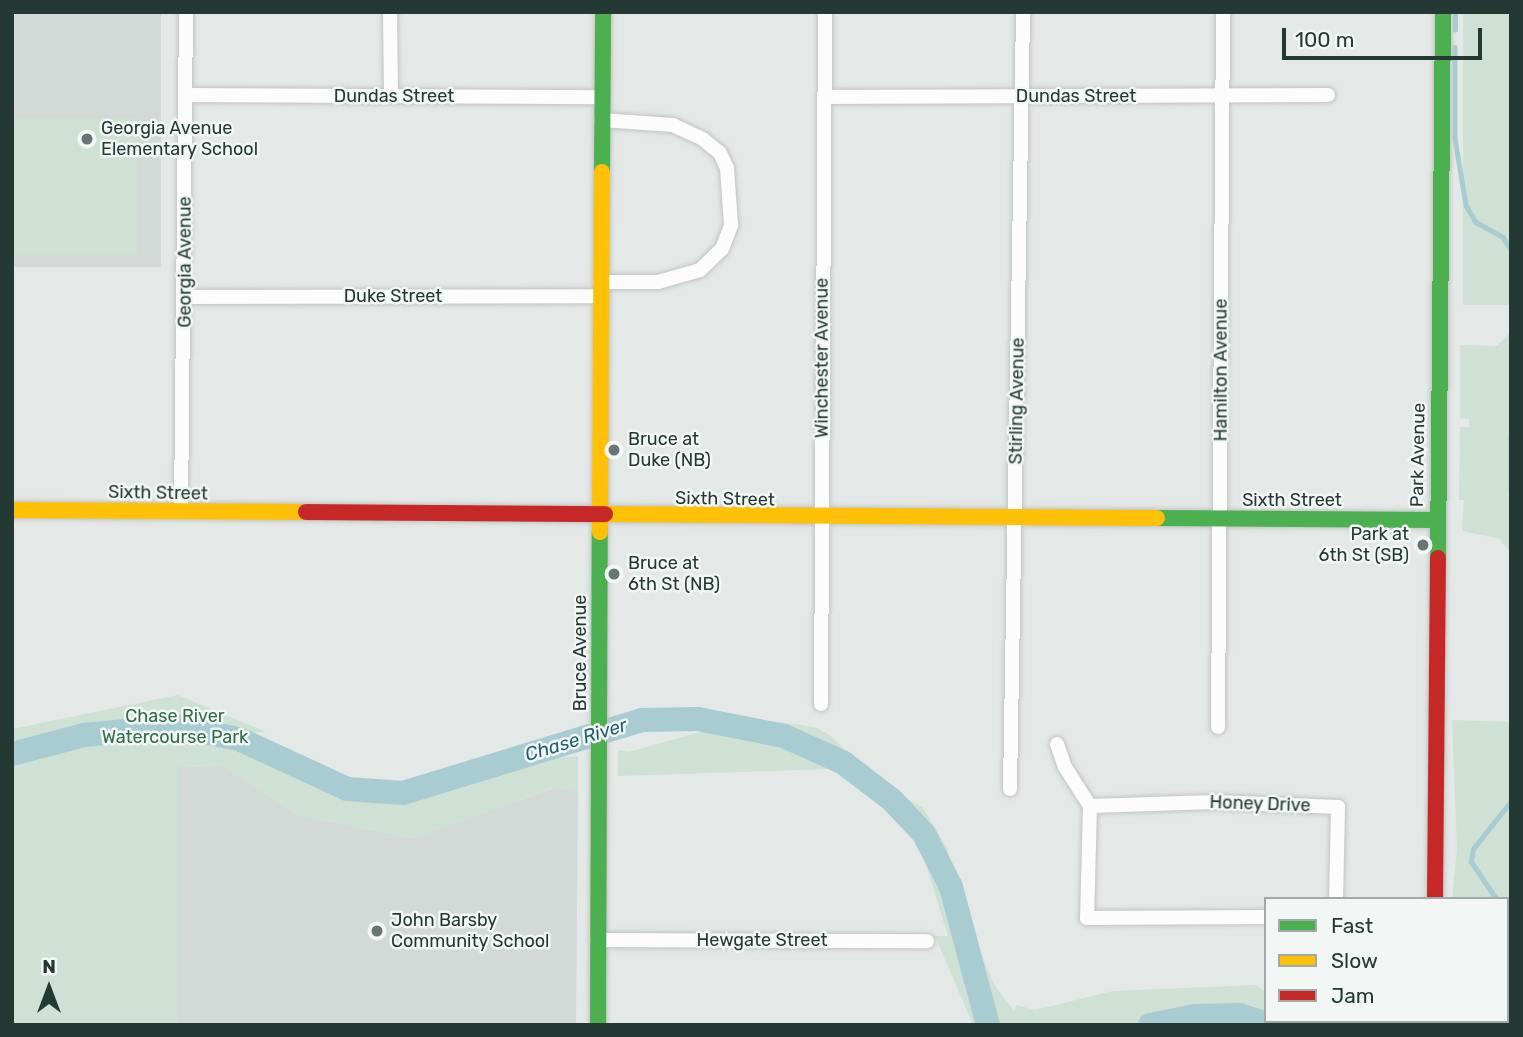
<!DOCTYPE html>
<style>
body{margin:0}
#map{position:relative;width:1523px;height:1037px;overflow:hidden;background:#e4e8e6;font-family:Rubik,sans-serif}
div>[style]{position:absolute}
.built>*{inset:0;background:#d2d9d6;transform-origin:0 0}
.green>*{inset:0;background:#cfe0d4;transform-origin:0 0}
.stream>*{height:4.5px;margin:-2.25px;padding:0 2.25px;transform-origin:2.25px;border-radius:2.25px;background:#a9cbd2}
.river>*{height:24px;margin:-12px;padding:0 12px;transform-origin:12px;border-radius:12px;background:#a9cbd2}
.roads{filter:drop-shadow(0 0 2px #c1c5c3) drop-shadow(0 0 2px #c1c5c3)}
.street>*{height:14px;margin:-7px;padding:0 7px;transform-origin:7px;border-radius:7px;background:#fbfcfb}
.fast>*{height:16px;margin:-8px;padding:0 8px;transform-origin:8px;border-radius:8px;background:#4caf50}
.slow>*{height:16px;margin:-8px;padding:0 8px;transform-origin:8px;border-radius:8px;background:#ffc107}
.jam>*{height:16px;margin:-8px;padding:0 8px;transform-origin:8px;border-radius:8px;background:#c62828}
.dots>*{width:19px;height:19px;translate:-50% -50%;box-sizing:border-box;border:4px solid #f2f7f5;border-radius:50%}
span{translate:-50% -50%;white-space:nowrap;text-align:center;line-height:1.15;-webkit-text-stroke:5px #f2f7f5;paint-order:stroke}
.street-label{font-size:18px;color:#243934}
.poi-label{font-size:18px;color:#243934}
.left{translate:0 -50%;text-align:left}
.right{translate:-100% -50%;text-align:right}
.park-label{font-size:18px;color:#336b4b}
.water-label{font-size:19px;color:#255f6e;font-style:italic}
.frame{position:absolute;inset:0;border:14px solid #243934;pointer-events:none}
.legend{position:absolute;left:1264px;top:897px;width:245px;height:126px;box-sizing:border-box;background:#f2f7f5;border:2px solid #a0aba8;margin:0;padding:9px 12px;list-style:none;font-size:21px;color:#243934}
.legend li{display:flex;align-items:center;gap:14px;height:35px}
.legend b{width:35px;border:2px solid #a0aba8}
.north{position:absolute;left:14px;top:953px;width:70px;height:70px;-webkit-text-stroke:5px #f2f7f5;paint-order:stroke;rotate:0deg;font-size:19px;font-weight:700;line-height:28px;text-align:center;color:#243934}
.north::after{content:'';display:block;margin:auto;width:24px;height:32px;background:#243934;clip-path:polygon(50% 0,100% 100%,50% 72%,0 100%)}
.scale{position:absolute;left:1282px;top:28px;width:200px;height:32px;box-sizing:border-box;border:4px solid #243934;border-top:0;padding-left:9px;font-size:21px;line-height:24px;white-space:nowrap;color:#243934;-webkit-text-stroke:5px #f2f7f5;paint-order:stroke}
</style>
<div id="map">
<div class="built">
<i style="left:12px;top:12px;width:149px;height:255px"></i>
<i style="clip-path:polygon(222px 766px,297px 815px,412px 838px,557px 787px,578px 792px,576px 1025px,176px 1025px,178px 767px)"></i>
</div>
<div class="green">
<i style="left:1463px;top:12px;width:48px;height:293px"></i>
<i style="left:12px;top:118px;width:126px;height:137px"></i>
<i style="clip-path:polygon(1511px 332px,1511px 554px,1500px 539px,1462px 531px,1464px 500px,1459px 500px,1460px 427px,1469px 427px,1469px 419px,1460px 418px,1460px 345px,1497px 346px)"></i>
<i style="clip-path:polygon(178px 695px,266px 732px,239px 733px,347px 787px,429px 796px,456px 788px,503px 763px,578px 756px,578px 792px,556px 787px,413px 838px,297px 815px,222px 766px,178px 767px,177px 1025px,12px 1025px,12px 729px)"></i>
<i style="clip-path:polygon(750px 718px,815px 727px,831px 736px,875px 779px,923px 808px,947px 848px,973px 936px,995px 986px,1015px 1012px,1016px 1005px,1035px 1010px,1113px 991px,1256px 985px,1266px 992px,1266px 1021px,1309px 1025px,973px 1025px,935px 936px,948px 936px,916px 832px,830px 769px,618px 776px,618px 750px,629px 752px)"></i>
<i style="clip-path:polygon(1452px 720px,1511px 722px,1511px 1025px,1451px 1025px,1507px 1021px,1507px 899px,1452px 899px,1457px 848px)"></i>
</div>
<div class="stream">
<i style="left:1455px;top:30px;width:18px;rotate:-90deg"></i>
<i style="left:1455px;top:47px;width:91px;rotate:90deg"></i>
<i style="left:1455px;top:138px;width:68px;rotate:80.7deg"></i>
<i style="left:1466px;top:205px;width:20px;rotate:60deg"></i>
<i style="left:1476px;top:222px;width:31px;rotate:29deg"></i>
<i style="left:1503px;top:237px;width:15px;rotate:58deg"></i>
<i style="left:1511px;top:437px;width:51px;rotate:90deg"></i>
<i style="left:1496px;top:899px;width:45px;rotate:-124deg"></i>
<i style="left:1471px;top:862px;width:13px;rotate:-81deg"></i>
<i style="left:1473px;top:849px;width:61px;rotate:-51.6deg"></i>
<i style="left:1507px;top:922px;width:51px;rotate:90deg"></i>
<i style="left:1498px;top:1025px;width:4px;rotate:-90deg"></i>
</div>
<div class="river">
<i style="left:12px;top:754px;width:74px;rotate:-14.8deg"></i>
<i style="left:84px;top:735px;width:91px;rotate:-5.6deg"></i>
<i style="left:175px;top:726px;width:65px;rotate:11.5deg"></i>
<i style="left:239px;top:739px;width:119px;rotate:24.8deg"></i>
<i style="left:347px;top:789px;width:56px;rotate:4.1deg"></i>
<i style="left:403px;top:793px;width:250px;rotate:-17deg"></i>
<i style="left:642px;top:720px;width:56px;rotate:-1deg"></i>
<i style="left:698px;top:719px;width:88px;rotate:11.2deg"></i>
<i style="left:784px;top:736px;width:66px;rotate:24.2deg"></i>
<i style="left:844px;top:763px;width:61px;rotate:37.6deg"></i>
<i style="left:892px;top:800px;width:47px;rotate:46.7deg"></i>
<i style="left:924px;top:834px;width:59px;rotate:63deg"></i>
<i style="left:951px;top:887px;width:143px;rotate:75deg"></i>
<i style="left:1150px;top:1025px;width:46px;rotate:-11.3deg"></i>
<i style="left:1195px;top:1016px;width:44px;rotate:-1.3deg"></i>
<i style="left:1239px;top:1015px;width:32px;rotate:18deg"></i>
</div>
<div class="roads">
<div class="street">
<i style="left:390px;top:12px;width:84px;rotate:89.3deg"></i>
<i style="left:185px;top:95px;width:418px;rotate:0.3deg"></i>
<i style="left:824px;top:97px;width:504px;rotate:-0.23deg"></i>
<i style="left:600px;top:282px;width:58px"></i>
<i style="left:658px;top:282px;width:44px;rotate:-15.9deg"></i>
<i style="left:700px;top:270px;width:30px;rotate:-44deg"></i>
<i style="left:722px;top:249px;width:26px;rotate:-69deg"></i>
<i style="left:731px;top:225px;width:57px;rotate:-94deg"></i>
<i style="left:727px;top:168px;width:17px;rotate:-115deg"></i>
<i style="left:720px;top:153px;width:22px;rotate:-141deg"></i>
<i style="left:703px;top:139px;width:33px;rotate:-155deg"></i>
<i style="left:673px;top:125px;width:72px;rotate:-176deg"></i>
<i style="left:185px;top:297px;width:416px;rotate:-0.1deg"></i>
<i style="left:181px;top:512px;width:500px;rotate:-89.43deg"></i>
<i style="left:821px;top:704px;width:692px;rotate:-89.67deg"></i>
<i style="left:1218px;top:727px;width:715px;rotate:-89.6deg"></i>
<i style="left:1057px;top:744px;width:24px;rotate:71deg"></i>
<i style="left:1065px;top:767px;width:46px;rotate:57.3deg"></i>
<i style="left:1090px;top:806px;width:112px;rotate:91.5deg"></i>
<i style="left:1087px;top:918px;width:179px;rotate:-0.3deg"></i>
<i style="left:1010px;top:789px;width:777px;rotate:-89.04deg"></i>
<i style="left:1090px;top:806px;width:124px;rotate:-1.8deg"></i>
<i style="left:1214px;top:802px;width:124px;rotate:2.3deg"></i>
<i style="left:1338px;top:807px;width:92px;rotate:91.2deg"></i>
<i style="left:597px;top:940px;width:330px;rotate:0.2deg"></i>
</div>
<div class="fast">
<i style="left:602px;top:172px;width:160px;rotate:-89.6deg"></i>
<i style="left:1157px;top:518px;width:280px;rotate:0.4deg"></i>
<i style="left:1438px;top:558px;width:546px;rotate:-89.48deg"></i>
<i style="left:598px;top:1025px;width:493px;rotate:-89.8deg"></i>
</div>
<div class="slow">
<i style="left:12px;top:510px;width:294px;rotate:0.4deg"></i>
<i style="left:605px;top:514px;width:552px;rotate:0.42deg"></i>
<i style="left:600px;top:532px;width:360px;rotate:-89.7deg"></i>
<i style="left:1434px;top:1021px;width:4px;rotate:90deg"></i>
</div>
<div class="jam">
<i style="left:306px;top:512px;width:299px;rotate:0.4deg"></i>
<i style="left:1435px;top:899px;width:341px;rotate:-89.5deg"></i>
</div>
</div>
<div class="dots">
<i style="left:87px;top:139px;background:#677672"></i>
<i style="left:614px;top:450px;background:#677672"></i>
<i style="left:1423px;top:545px;background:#677672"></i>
<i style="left:614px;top:574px;background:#677672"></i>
<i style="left:377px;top:931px;background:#677672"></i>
</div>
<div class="street-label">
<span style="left:394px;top:96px">Dundas Street</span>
<span style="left:1076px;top:96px">Dundas Street</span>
<span style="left:185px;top:262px;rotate:-90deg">Georgia Avenue</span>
<span style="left:393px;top:296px">Duke Street</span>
<span style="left:822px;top:358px;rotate:-90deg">Winchester Avenue</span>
<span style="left:1221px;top:370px;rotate:-90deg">Hamilton Avenue</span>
<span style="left:1017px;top:401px;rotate:-89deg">Stirling Avenue</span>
<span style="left:1418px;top:455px;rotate:-89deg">Park Avenue</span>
<span style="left:158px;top:493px;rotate:1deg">Sixth Street</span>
<span style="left:725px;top:499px;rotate:1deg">Sixth Street</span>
<span style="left:1292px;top:500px">Sixth Street</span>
<span style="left:580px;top:653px;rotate:-90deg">Bruce Avenue</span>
<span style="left:1260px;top:804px;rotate:2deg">Honey Drive</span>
<span style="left:762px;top:940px">Hewgate Street</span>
</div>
<div class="poi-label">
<span class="left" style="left:101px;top:139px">Georgia Avenue<br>Elementary School</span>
<span class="left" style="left:628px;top:450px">Bruce at<br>Duke (NB)</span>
<span class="right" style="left:1409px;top:545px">Park at<br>6th St (SB)</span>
<span class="left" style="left:628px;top:574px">Bruce at<br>6th St (NB)</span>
<span class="left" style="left:391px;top:931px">John Barsby<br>Community School</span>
</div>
<div class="park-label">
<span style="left:175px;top:727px">Chase River<br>Watercourse Park</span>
</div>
<div class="water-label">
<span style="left:576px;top:740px;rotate:-17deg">Chase River</span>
</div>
<div class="frame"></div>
<ul class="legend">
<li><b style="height:9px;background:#4caf50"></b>Fast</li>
<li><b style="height:9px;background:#ffc107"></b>Slow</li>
<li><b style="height:9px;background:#c62828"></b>Jam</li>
</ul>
<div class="north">N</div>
<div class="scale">100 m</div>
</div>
